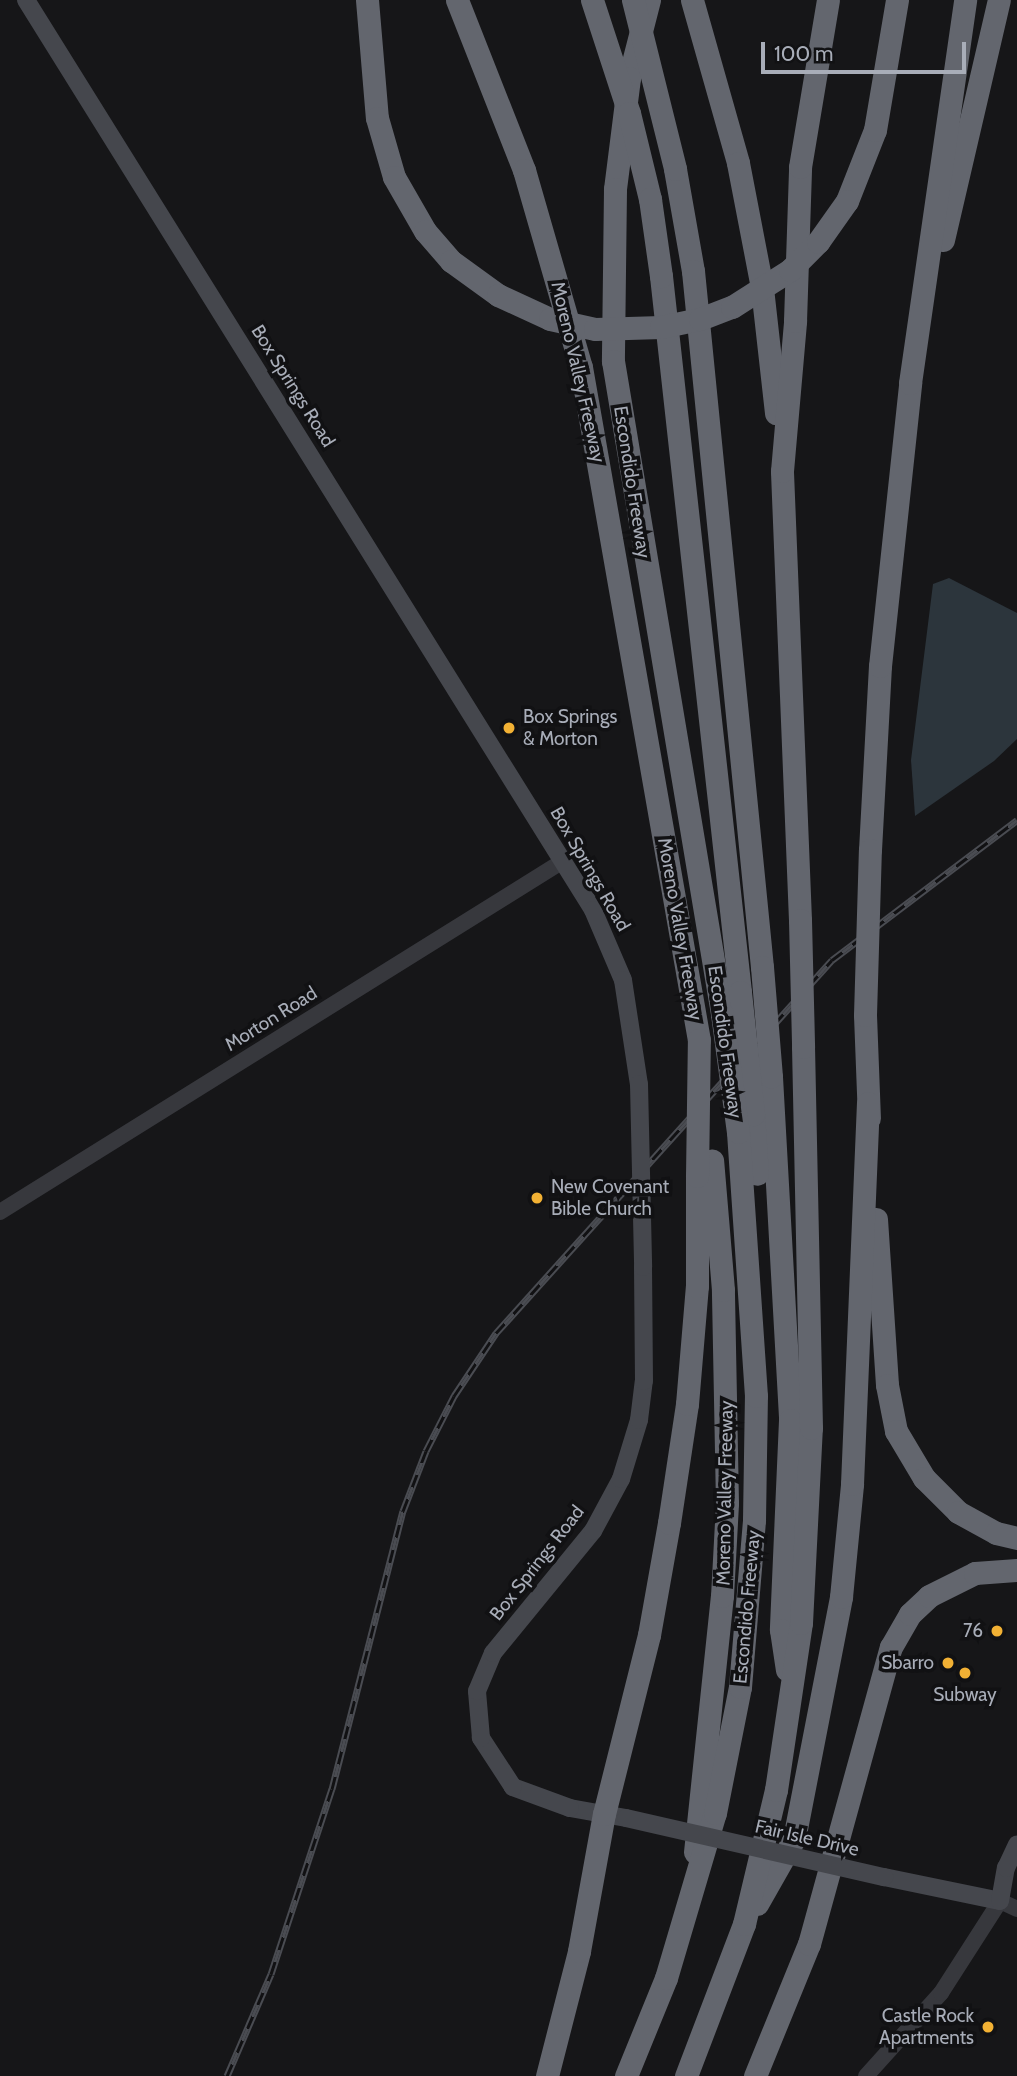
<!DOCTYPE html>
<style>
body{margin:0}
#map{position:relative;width:1017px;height:2076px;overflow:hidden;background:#161618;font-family:Cabin,sans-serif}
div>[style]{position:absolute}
.water>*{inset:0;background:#2c353c}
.tertiary>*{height:16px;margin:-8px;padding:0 8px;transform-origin:8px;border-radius:8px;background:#37383d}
.secondary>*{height:18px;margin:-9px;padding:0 9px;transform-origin:9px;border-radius:9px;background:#45474d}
.motorway>*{height:23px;margin:-11.5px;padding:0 11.5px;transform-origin:11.5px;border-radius:11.5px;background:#63666e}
.rail>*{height:7px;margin-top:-3.5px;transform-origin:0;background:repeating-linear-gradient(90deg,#111113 0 13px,#4a4c52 0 26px);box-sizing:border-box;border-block:2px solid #4a4c52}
.secondary-bridge>*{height:18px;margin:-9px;padding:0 9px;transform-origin:9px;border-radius:9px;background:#45474d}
.motorway-bridge>*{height:23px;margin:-11.5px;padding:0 11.5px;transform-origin:11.5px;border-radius:11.5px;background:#63666e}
.dots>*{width:19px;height:19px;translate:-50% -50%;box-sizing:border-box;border:4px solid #111113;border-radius:50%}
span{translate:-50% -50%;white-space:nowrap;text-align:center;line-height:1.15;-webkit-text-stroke:7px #111113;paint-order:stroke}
.street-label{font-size:19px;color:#a8adb8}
.poi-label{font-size:19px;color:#a8adb8}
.left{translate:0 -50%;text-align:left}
.right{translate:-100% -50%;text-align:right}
.scale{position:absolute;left:761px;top:42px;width:205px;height:32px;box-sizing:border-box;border:4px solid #a8adb8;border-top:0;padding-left:9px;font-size:21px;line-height:24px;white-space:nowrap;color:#a8adb8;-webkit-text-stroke:5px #111113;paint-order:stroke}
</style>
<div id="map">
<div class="water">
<i style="clip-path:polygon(949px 578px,1017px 613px,1017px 739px,994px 761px,915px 816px,911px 760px,933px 584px)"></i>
</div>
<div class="tertiary">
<i style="left:0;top:1212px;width:663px;rotate:-31.94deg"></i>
<i style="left:1000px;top:1901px;width:19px;rotate:25deg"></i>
<i style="left:866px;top:2076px;width:112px;rotate:-47.9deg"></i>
<i style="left:941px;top:1993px;width:109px;rotate:-57.3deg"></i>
</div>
<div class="secondary">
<i style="left:26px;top:0;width:1072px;rotate:58.07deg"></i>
<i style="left:593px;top:910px;width:76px;rotate:66.8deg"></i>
<i style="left:623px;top:980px;width:105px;rotate:81.3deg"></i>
<i style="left:626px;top:1818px;width:57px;rotate:-169.9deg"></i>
<i style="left:570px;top:1808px;width:61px;rotate:-159.8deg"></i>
<i style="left:513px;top:1787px;width:59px;rotate:-123.1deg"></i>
<i style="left:481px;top:1738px;width:47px;rotate:-94.9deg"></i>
<i style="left:477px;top:1691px;width:41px;rotate:-67.2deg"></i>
<i style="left:493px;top:1653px;width:158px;rotate:-50.7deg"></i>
<i style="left:593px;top:1531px;width:59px;rotate:-61.7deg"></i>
<i style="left:621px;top:1479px;width:62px;rotate:-73deg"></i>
<i style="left:639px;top:1420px;width:39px;rotate:-83deg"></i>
<i style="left:644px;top:1381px;width:114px;rotate:-90.5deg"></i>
<i style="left:884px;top:1877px;width:118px;rotate:11.7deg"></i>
<i style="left:1000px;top:1901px;width:34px;rotate:-80deg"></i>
<i style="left:1006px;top:1868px;width:26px;rotate:-65deg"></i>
</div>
<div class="motorway">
<i style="left:367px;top:0;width:118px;rotate:85.2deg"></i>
<i style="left:377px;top:118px;width:61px;rotate:73.9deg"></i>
<i style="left:394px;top:177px;width:62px;rotate:60.1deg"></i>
<i style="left:425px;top:231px;width:40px;rotate:49deg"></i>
<i style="left:451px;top:261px;width:58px;rotate:35.9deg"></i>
<i style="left:457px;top:0;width:183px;rotate:68.5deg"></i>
<i style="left:524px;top:170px;width:205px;rotate:73.9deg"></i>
<i style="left:581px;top:367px;width:683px;rotate:80.06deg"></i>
<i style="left:649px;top:0;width:81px;rotate:104.4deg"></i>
<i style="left:629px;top:78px;width:112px;rotate:97.2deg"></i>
<i style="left:615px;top:189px;width:172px;rotate:90.7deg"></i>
<i style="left:613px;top:361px;width:662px;rotate:80.52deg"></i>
<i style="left:692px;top:0;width:169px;rotate:74.2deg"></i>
<i style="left:738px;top:163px;width:127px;rotate:79.1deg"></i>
<i style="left:762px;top:288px;width:126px;rotate:83.6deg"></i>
<i style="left:675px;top:169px;width:104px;rotate:80deg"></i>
<i style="left:693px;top:271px;width:699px;rotate:84.34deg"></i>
<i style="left:847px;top:201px;width:76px;rotate:-68.5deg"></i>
<i style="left:875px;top:130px;width:132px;rotate:-80.4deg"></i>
<i style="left:943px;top:240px;width:246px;rotate:-76.9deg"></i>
<i style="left:661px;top:276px;width:720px;rotate:83.7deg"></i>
<i style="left:870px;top:850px;width:184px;rotate:-86.9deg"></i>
<i style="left:880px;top:666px;width:285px;rotate:-83.9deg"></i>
<i style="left:910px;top:383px;width:387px;rotate:-81.8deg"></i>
<i style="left:800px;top:920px;width:449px;rotate:-92.3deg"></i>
<i style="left:782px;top:471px;width:151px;rotate:-85deg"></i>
<i style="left:795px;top:321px;width:154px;rotate:-88.1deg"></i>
<i style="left:800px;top:167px;width:169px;rotate:-80.5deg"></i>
<i style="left:865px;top:1015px;width:103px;rotate:87.8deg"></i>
<i style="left:771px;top:1077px;width:344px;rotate:86.8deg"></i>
<i style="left:790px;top:1420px;width:210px;rotate:92.5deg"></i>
<i style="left:781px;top:1630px;width:40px;rotate:81.5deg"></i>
<i style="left:753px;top:1114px;width:60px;rotate:86.2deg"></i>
<i style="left:876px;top:1219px;width:166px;rotate:86.2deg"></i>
<i style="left:887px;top:1385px;width:47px;rotate:78.9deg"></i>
<i style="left:896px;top:1431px;width:55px;rotate:59.2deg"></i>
<i style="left:924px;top:1478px;width:48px;rotate:45deg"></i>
<i style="left:958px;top:1512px;width:43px;rotate:28.9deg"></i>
<i style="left:996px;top:1533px;width:22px;rotate:13deg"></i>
<i style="left:695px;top:1852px;width:257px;rotate:-84deg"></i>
<i style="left:722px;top:1596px;width:93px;rotate:-86.9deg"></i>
<i style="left:727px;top:1503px;width:213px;rotate:-91.1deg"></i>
<i style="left:723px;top:1290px;width:130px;rotate:-94.8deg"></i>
<i style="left:757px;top:1904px;width:75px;rotate:-60.4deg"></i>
<i style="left:794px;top:1839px;width:247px;rotate:-79deg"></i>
<i style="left:841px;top:1597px;width:114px;rotate:-84.4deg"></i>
<i style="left:852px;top:1484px;width:381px;rotate:-87.6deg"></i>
<i style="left:547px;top:2076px;width:129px;rotate:-75.6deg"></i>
<i style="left:579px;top:1951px;width:139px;rotate:-79.7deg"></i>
<i style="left:604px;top:1814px;width:185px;rotate:-75.9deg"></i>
<i style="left:649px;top:1635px;width:114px;rotate:-79.9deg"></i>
<i style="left:669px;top:1523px;width:120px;rotate:-81.4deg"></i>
<i style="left:687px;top:1404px;width:118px;rotate:-85.2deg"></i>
<i style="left:697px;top:1286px;width:110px;rotate:-90deg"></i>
<i style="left:626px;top:2076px;width:106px;rotate:-67.8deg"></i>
<i style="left:666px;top:1978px;width:172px;rotate:-73.5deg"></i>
<i style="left:715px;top:1813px;width:128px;rotate:-78.8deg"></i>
<i style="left:740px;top:1687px;width:168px;rotate:-85.2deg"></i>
<i style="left:754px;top:1520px;width:124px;rotate:-89.1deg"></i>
<i style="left:756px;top:1396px;width:265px;rotate:-93.9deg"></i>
<i style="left:686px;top:2076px;width:163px;rotate:-69.1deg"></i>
<i style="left:744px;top:1924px;width:138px;rotate:-76.6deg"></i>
<i style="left:776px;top:1790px;width:169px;rotate:-81.5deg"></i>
<i style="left:801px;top:1623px;width:195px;rotate:-87.1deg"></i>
<i style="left:811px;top:1428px;width:381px;rotate:-91.2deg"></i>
<i style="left:755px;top:2076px;width:143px;rotate:-67.8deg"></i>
<i style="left:809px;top:1944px;width:308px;rotate:-74.6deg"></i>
<i style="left:891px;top:1647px;width:38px;rotate:-60deg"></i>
<i style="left:910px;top:1614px;width:26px;rotate:-43deg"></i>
<i style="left:929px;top:1596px;width:51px;rotate:-26.6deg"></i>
<i style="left:975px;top:1573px;width:42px;rotate:-4.1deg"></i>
</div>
<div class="rail">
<i style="left:227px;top:2076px;width:111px;rotate:-66.7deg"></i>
<i style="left:271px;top:1974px;width:195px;rotate:-71.8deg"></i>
<i style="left:332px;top:1789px;width:287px;rotate:-75.7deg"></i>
<i style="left:403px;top:1511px;width:64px;rotate:-69deg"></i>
<i style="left:426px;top:1451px;width:62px;rotate:-63deg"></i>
<i style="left:454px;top:1396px;width:76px;rotate:-56.3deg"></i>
<i style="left:496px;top:1333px;width:502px;rotate:-47.99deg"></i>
<i style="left:832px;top:960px;width:232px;rotate:-37.1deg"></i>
</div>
<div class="secondary-bridge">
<i style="left:639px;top:1084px;width:183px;rotate:88.7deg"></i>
<i style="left:626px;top:1818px;width:265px;rotate:12.9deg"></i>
</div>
<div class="motorway-bridge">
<i style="left:592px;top:0;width:119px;rotate:71.9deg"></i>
<i style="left:629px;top:113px;width:89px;rotate:76.3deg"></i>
<i style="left:650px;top:199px;width:78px;rotate:81.9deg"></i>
<i style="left:633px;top:0;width:174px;rotate:76deg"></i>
<i style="left:498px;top:295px;width:57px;rotate:24.8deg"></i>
<i style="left:550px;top:319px;width:46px;rotate:12.5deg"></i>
<i style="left:595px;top:329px;width:66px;rotate:-1.7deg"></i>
<i style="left:661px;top:327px;width:40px;rotate:-12deg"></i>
<i style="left:700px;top:319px;width:34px;rotate:-21deg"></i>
<i style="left:732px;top:307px;width:69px;rotate:-32.5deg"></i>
<i style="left:790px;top:270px;width:40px;rotate:-45deg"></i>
<i style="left:818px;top:242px;width:50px;rotate:-54.7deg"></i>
<i style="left:800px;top:920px;width:127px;rotate:88.6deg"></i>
<i style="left:762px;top:967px;width:110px;rotate:85.3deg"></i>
<i style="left:740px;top:992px;width:123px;rotate:83.9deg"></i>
<i style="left:722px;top:1014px;width:119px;rotate:82.3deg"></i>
<i style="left:865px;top:1015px;width:165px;rotate:-88.3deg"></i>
<i style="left:697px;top:1176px;width:136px;rotate:-89.2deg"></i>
</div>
<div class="dots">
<i style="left:509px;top:728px;background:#f2b134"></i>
<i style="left:537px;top:1198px;background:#f2b134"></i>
<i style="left:997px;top:1631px;background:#f2b134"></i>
<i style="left:948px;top:1663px;background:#f2b134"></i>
<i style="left:965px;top:1673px;background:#f2b134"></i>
<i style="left:988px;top:2027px;background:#f2b134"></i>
</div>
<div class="street-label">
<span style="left:578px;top:372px;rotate:77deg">Moreno Valley Freeway</span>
<span style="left:293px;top:386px;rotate:58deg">Box Springs Road</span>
<span style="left:632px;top:482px;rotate:81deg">Escondido Freeway</span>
<span style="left:590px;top:869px;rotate:60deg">Box Springs Road</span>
<span style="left:680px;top:929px;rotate:80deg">Moreno Valley Freeway</span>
<span style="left:271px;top:1019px;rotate:-32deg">Morton Road</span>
<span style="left:725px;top:1042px;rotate:82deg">Escondido Freeway</span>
<span style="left:725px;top:1493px;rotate:-89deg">Moreno Valley Freeway</span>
<span style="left:537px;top:1563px;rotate:-52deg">Box Springs Road</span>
<span style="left:747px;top:1607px;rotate:-85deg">Escondido Freeway</span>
<span style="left:807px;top:1838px;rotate:13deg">Fair Isle Drive</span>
</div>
<div class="poi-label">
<span class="left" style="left:523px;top:728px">Box Springs<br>&amp; Morton</span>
<span class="left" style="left:551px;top:1198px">New Covenant<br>Bible Church</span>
<span class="right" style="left:983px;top:1631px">76</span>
<span class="right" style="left:934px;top:1663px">Sbarro</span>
<span style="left:965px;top:1695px">Subway</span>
<span class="right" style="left:974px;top:2027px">Castle Rock<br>Apartments</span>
</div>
<div class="scale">100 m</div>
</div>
